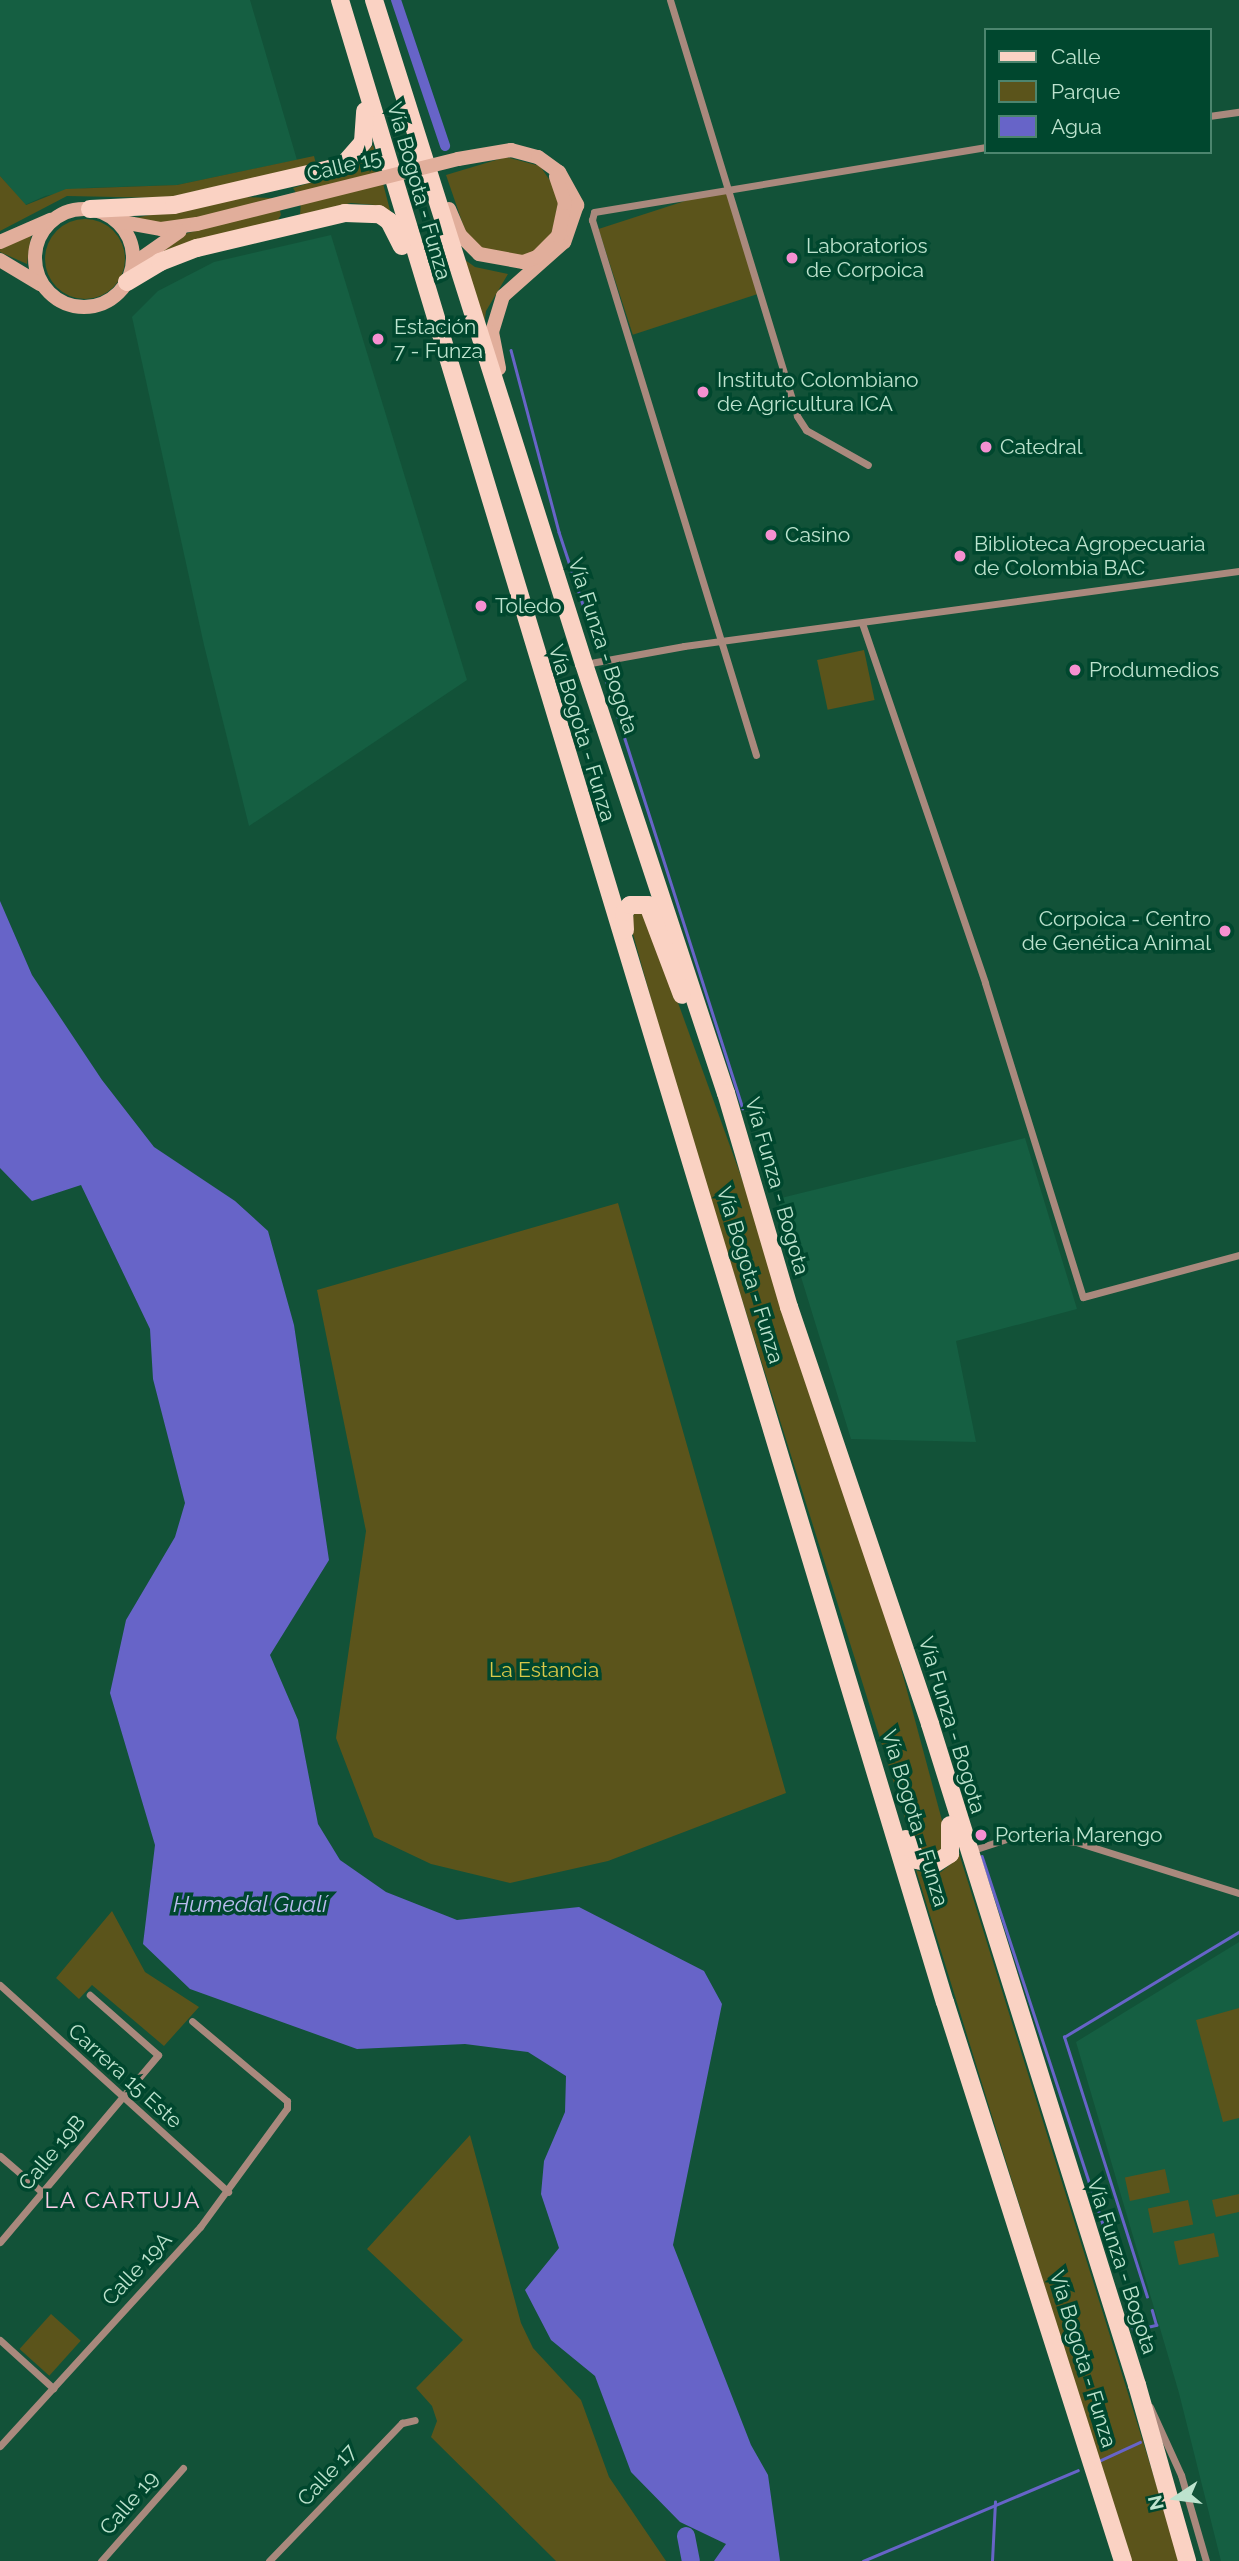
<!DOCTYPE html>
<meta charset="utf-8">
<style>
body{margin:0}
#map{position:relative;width:1239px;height:2561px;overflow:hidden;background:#125238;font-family:Raleway,sans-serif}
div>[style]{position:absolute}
.built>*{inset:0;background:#155f42}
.green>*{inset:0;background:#5b541b;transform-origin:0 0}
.round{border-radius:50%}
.water>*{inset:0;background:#6764c8}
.stream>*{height:2.5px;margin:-1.25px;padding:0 1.25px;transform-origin:1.25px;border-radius:1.25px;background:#6764c8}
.canal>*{height:10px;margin:-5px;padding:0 5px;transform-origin:5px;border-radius:5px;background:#6764c8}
.river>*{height:18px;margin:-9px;padding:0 9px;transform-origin:9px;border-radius:9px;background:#6764c8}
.street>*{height:7px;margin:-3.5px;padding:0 3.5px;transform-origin:3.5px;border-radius:3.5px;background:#a9897d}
.secondary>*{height:14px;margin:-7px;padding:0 7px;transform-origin:7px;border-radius:7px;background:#e1ae9b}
.secondary>.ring{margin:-7px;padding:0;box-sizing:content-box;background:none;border:14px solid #e1ae9b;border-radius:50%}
.primary>*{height:18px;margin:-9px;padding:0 9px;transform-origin:9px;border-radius:9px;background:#fad2c3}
.secondary-bridge>*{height:14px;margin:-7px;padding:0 7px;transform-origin:7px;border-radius:7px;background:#e1ae9b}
.dots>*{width:19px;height:19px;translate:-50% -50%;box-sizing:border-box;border:4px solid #00472e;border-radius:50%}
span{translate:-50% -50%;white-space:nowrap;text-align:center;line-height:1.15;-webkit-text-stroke:7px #00472e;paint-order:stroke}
.street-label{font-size:21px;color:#bde3ce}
.poi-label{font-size:21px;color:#bde3ce}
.left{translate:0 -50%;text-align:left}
.right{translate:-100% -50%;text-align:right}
.park-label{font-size:21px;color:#d8c849}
.water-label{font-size:23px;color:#b9bcef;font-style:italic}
.neighbourhood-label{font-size:23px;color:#facee8;letter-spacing:2px}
.legend{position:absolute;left:984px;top:28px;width:228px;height:126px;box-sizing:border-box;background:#00472e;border:2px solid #4c856e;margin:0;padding:9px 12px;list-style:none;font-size:21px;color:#bde3ce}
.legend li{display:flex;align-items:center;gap:14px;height:35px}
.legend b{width:35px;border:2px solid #4c856e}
.north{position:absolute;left:1141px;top:2463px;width:70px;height:70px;-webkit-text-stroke:5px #00472e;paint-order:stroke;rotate:257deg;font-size:19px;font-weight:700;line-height:28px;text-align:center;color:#bde3ce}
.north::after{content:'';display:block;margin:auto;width:24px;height:32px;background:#bde3ce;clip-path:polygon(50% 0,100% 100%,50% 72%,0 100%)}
</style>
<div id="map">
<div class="built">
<i style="clip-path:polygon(0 0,250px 0,297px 160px,177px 185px,85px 188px,45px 196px,25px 205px,0 176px)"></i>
<i style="clip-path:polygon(331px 235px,467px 680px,249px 826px,204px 645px,132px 317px,158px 291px,214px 262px)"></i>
<i style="clip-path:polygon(1025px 1138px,1077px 1309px,956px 1341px,976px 1442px,851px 1439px,777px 1199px)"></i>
<i style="clip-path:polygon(1239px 1942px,1239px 2561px,1221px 2561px,1179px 2393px,1076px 2042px)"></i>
</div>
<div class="green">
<i style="clip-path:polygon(373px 145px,391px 214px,375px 205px,351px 203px,300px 215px,301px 201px,293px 188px,352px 170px)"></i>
<i style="clip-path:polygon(314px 156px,316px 164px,166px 198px,67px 196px,0 231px,0 176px,26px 205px,66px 189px,177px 185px)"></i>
<i style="clip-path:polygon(506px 157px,540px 166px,560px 195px,550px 241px,524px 258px,492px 256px,467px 236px,446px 175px)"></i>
<i style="left:725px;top:188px;width:111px;height:133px;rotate:72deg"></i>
<i style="clip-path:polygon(245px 197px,270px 198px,278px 202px,281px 215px,277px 221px,142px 263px,185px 234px,205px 228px,129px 219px)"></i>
<i class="round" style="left:45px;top:219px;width:80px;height:80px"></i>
<i style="clip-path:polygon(31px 235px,27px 264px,0 252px,0 249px)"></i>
<i style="clip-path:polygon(461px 257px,475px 267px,508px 274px,486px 311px,484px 326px)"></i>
<i style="left:864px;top:650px;width:51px;height:48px;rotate:78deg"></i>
<i style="clip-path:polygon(644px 909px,746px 1190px,895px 1646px,947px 1839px,937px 1856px,925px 1857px,915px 1850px,679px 1099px,631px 927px,634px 913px)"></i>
<i style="clip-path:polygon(618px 1203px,786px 1793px,608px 1861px,510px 1883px,431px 1864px,374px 1837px,336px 1738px,366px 1531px,317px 1290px)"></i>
<i style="clip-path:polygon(957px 1847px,1117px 2358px,1180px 2561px,1132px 2561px,1076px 2388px,916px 1870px,929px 1875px,941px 1872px,952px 1863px)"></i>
<i style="clip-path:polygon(112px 1911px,145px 1972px,199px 2007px,164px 2046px,92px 1985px,79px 1999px,56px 1978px)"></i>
<i style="clip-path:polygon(1239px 2008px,1239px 2118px,1223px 2122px,1196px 2020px)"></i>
<i style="clip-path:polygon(470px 2135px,521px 2323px,533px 2348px,581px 2400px,609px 2477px,666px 2561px,556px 2561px,431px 2437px,437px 2421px,432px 2406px,416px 2388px,463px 2340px,367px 2249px)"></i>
<i style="left:1165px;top:2169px;width:24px;height:41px;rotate:78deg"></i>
<i style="clip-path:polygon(1239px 2194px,1239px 2212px,1216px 2217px,1212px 2200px)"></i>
<i style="left:1188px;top:2200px;width:25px;height:41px;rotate:78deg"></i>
<i style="left:1214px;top:2233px;width:24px;height:41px;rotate:78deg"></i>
<i style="left:51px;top:2314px;width:40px;height:47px;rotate:42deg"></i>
</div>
<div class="water">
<i style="clip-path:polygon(0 901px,32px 975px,102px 1080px,154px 1147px,235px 1201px,268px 1231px,294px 1325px,329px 1560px,270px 1655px,298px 1720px,318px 1824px,340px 1860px,386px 1892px,457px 1920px,579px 1907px,704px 1971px,722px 2004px,673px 2245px,751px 2445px,768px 2475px,780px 2561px,714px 2561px,726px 2544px,680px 2522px,631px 2472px,595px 2376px,551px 2340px,525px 2290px,559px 2248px,541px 2194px,544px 2161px,565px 2112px,566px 2076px,528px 2052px,465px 2044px,357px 2049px,190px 1989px,143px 1944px,155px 1845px,110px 1693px,126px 1620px,175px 1537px,185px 1503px,153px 1379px,150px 1329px,81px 1185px,32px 1201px,0 1168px)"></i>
</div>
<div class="stream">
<i style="left:511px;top:350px;width:188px;rotate:75.2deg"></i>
<i style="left:559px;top:532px;width:121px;rotate:71.7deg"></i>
<i style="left:603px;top:670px;width:460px;rotate:72.3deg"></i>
<i style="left:982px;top:1856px;width:417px;rotate:71.8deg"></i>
<i style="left:1147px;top:2297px;width:273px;rotate:-107.7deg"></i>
<i style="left:1064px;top:2037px;width:204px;rotate:-31deg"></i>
<i style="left:1127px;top:2309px;width:22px;rotate:72deg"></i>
<i style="left:1134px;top:2330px;width:23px;rotate:-13deg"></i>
<i style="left:1156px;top:2325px;width:15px;rotate:-106deg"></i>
<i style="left:1099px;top:2461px;width:45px;rotate:-24.9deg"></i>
<i style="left:863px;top:2561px;width:233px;rotate:-22.9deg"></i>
<i style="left:992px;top:2561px;width:59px;rotate:-87.1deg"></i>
</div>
<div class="canal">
<i style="left:396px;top:0;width:154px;rotate:71.4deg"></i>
</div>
<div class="river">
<i style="left:686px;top:2536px;width:25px;rotate:79deg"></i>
</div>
<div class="street">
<i style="left:670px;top:0;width:435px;rotate:73deg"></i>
<i style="left:797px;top:416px;width:17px;rotate:57deg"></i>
<i style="left:806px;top:430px;width:71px;rotate:29.4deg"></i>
<i style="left:1209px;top:116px;width:30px;rotate:-8deg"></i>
<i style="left:862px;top:623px;width:380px;rotate:71.1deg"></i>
<i style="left:985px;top:983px;width:329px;rotate:72.7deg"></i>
<i style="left:1083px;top:1297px;width:162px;rotate:-15.1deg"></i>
<i style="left:585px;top:664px;width:101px;rotate:-10.3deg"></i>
<i style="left:684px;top:646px;width:560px;rotate:-7.7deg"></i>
<i style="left:756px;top:755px;width:560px;rotate:-107.04deg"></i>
<i style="left:592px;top:220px;width:8px;rotate:-76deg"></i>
<i style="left:594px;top:212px;width:396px;rotate:-9.4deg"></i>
<i style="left:970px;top:1851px;width:51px;rotate:-18.4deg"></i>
<i style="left:1018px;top:1835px;width:58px;rotate:6.9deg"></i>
<i style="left:1076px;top:1842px;width:171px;rotate:17.4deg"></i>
<i style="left:0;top:1985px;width:308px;rotate:42.2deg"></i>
<i style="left:0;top:2156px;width:55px;rotate:40.6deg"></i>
<i style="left:0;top:2242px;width:245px;rotate:-49.8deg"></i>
<i style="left:158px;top:2055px;width:91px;rotate:-138.6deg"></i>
<i style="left:0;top:2340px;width:72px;rotate:42.2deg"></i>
<i style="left:1150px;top:2407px;width:75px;rotate:65.5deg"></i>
<i style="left:1181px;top:2475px;width:90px;rotate:73.8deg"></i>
<i style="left:0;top:2446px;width:297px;rotate:-47.6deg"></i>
<i style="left:200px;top:2227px;width:147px;rotate:-53.8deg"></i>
<i style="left:287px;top:2108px;width:7px;rotate:-90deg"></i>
<i style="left:287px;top:2101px;width:124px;rotate:-139.9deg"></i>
<i style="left:101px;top:2561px;width:124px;rotate:-48.6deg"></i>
<i style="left:269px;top:2561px;width:192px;rotate:-46.1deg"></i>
<i style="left:402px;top:2423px;width:13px;rotate:-13deg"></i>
</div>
<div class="secondary">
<i style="left:458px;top:159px;width:54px;rotate:-9.6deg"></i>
<i style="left:511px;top:150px;width:28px;rotate:15deg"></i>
<i style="left:538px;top:157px;width:26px;rotate:36deg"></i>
<i style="left:559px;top:172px;width:38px;rotate:61deg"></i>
<i style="left:577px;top:205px;width:39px;rotate:109deg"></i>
<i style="left:564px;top:242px;width:81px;rotate:138.5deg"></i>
<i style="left:503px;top:296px;width:38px;rotate:107deg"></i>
<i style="left:492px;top:332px;width:37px;rotate:79deg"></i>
<i class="ring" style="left:35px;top:209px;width:84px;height:84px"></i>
<i style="left:449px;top:209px;width:28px;rotate:67deg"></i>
<i style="left:460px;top:235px;width:27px;rotate:45deg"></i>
<i style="left:479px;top:254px;width:45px;rotate:10.3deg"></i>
<i style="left:523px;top:262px;width:15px;rotate:-20deg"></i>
<i style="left:537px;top:257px;width:30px;rotate:-45deg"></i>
<i style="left:558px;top:236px;width:34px;rotate:-78deg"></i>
<i style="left:565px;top:203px;width:28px;rotate:-109deg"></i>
<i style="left:117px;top:221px;width:45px;rotate:10.3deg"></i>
<i style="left:161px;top:229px;width:36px;rotate:-8deg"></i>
<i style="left:0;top:242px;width:55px;rotate:-23.7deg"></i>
<i style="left:0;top:260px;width:47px;rotate:31deg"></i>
<i style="left:133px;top:264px;width:57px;rotate:-35.1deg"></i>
</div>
<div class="primary">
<i style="left:340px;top:0;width:2091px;rotate:73.19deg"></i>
<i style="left:945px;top:2002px;width:587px;rotate:72.34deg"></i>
<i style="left:374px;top:0;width:696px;rotate:72.45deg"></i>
<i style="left:584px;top:664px;width:452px;rotate:71.7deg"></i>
<i style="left:726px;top:1093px;width:223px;rotate:73.6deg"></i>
<i style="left:789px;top:1307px;width:440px;rotate:71.3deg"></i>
<i style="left:930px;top:1724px;width:693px;rotate:72.61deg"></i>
<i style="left:1137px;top:2385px;width:183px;rotate:74.1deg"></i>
<i style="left:90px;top:209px;width:84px;rotate:-2.7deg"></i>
<i style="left:174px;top:205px;width:160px;rotate:-13deg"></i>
<i style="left:330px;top:169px;width:16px;rotate:-22deg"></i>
<i style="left:345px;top:163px;width:28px;rotate:-49deg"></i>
<i style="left:363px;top:142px;width:31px;rotate:-86deg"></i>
<i style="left:127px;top:282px;width:39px;rotate:-31deg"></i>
<i style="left:160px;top:262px;width:40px;rotate:-21deg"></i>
<i style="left:197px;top:248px;width:152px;rotate:-13.3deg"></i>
<i style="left:345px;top:213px;width:34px;rotate:2deg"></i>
<i style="left:379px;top:214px;width:12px;rotate:35deg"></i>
<i style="left:389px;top:221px;width:28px;rotate:63deg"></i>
<i style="left:625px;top:930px;width:18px;rotate:-93deg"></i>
<i style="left:624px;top:912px;width:9px;rotate:-49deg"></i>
<i style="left:630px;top:905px;width:18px"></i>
<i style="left:648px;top:905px;width:96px;rotate:69.3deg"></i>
<i style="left:906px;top:1839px;width:24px;rotate:62deg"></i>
<i style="left:917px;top:1860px;width:17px;rotate:13deg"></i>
<i style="left:934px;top:1864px;width:19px;rotate:-32deg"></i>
<i style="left:950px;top:1854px;width:29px;rotate:-90deg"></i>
</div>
<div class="secondary-bridge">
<i style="left:197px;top:224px;width:269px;rotate:-14deg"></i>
</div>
<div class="dots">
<i style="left:792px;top:258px;background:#f590d1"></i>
<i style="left:378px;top:339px;background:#f590d1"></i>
<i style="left:703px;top:392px;background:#f590d1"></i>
<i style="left:986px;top:447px;background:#f590d1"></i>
<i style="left:771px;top:535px;background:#f590d1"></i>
<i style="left:960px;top:556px;background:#f590d1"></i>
<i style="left:481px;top:606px;background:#f590d1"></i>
<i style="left:1075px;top:670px;background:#f590d1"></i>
<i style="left:1225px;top:931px;background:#f590d1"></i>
<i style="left:981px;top:1835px;background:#f590d1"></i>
</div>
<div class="street-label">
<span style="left:344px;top:166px;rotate:-14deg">Calle 15</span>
<span style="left:419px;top:191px;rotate:74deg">Vía Bogota - Funza</span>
<span style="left:603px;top:646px;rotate:72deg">Vía Funza - Bogota</span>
<span style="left:582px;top:733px;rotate:73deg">Vía Bogota - Funza</span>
<span style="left:777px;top:1186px;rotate:74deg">Vía Funza - Bogota</span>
<span style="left:750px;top:1275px;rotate:73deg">Vía Bogota - Funza</span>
<span style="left:952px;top:1725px;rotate:73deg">Vía Funza - Bogota</span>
<span style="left:915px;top:1818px;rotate:73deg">Vía Bogota - Funza</span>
<span style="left:125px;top:2076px;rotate:42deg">Carrera 15 Este</span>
<span style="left:52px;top:2153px;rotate:-50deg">Calle 19B</span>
<span style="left:1122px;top:2266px;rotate:72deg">Vía Funza - Bogota</span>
<span style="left:137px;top:2269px;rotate:-47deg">Calle 19A</span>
<span style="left:1083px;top:2359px;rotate:73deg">Vía Bogota - Funza</span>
<span style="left:327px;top:2475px;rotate:-47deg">Calle 17</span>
<span style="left:129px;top:2503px;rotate:-49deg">Calle 19</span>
</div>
<div class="poi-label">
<span class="left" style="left:806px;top:258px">Laboratorios<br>de Corpoica</span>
<span class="left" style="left:394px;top:339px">Estación<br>7 - Funza</span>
<span class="left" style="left:717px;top:392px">Instituto Colombiano<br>de Agricultura ICA</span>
<span class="left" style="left:1000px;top:447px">Catedral</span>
<span class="left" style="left:785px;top:535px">Casino</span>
<span class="left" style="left:974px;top:556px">Biblioteca Agropecuaria<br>de Colombia BAC</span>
<span class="left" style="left:495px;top:606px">Toledo</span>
<span class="left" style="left:1089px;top:670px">Produmedios</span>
<span class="right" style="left:1211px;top:931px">Corpoica - Centro<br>de Genética Animal</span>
<span class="left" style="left:995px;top:1835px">Porteria Marengo</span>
</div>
<div class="park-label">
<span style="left:544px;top:1670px">La Estancia</span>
</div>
<div class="water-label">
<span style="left:250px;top:1904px">Humedal Gualí</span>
</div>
<div class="neighbourhood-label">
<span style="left:123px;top:2200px">LA CARTUJA</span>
</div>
<ul class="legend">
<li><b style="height:9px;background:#fad2c3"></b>Calle</li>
<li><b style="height:19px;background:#5b541b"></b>Parque</li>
<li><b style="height:19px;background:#6764c8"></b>Agua</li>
</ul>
<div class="north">N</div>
</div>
